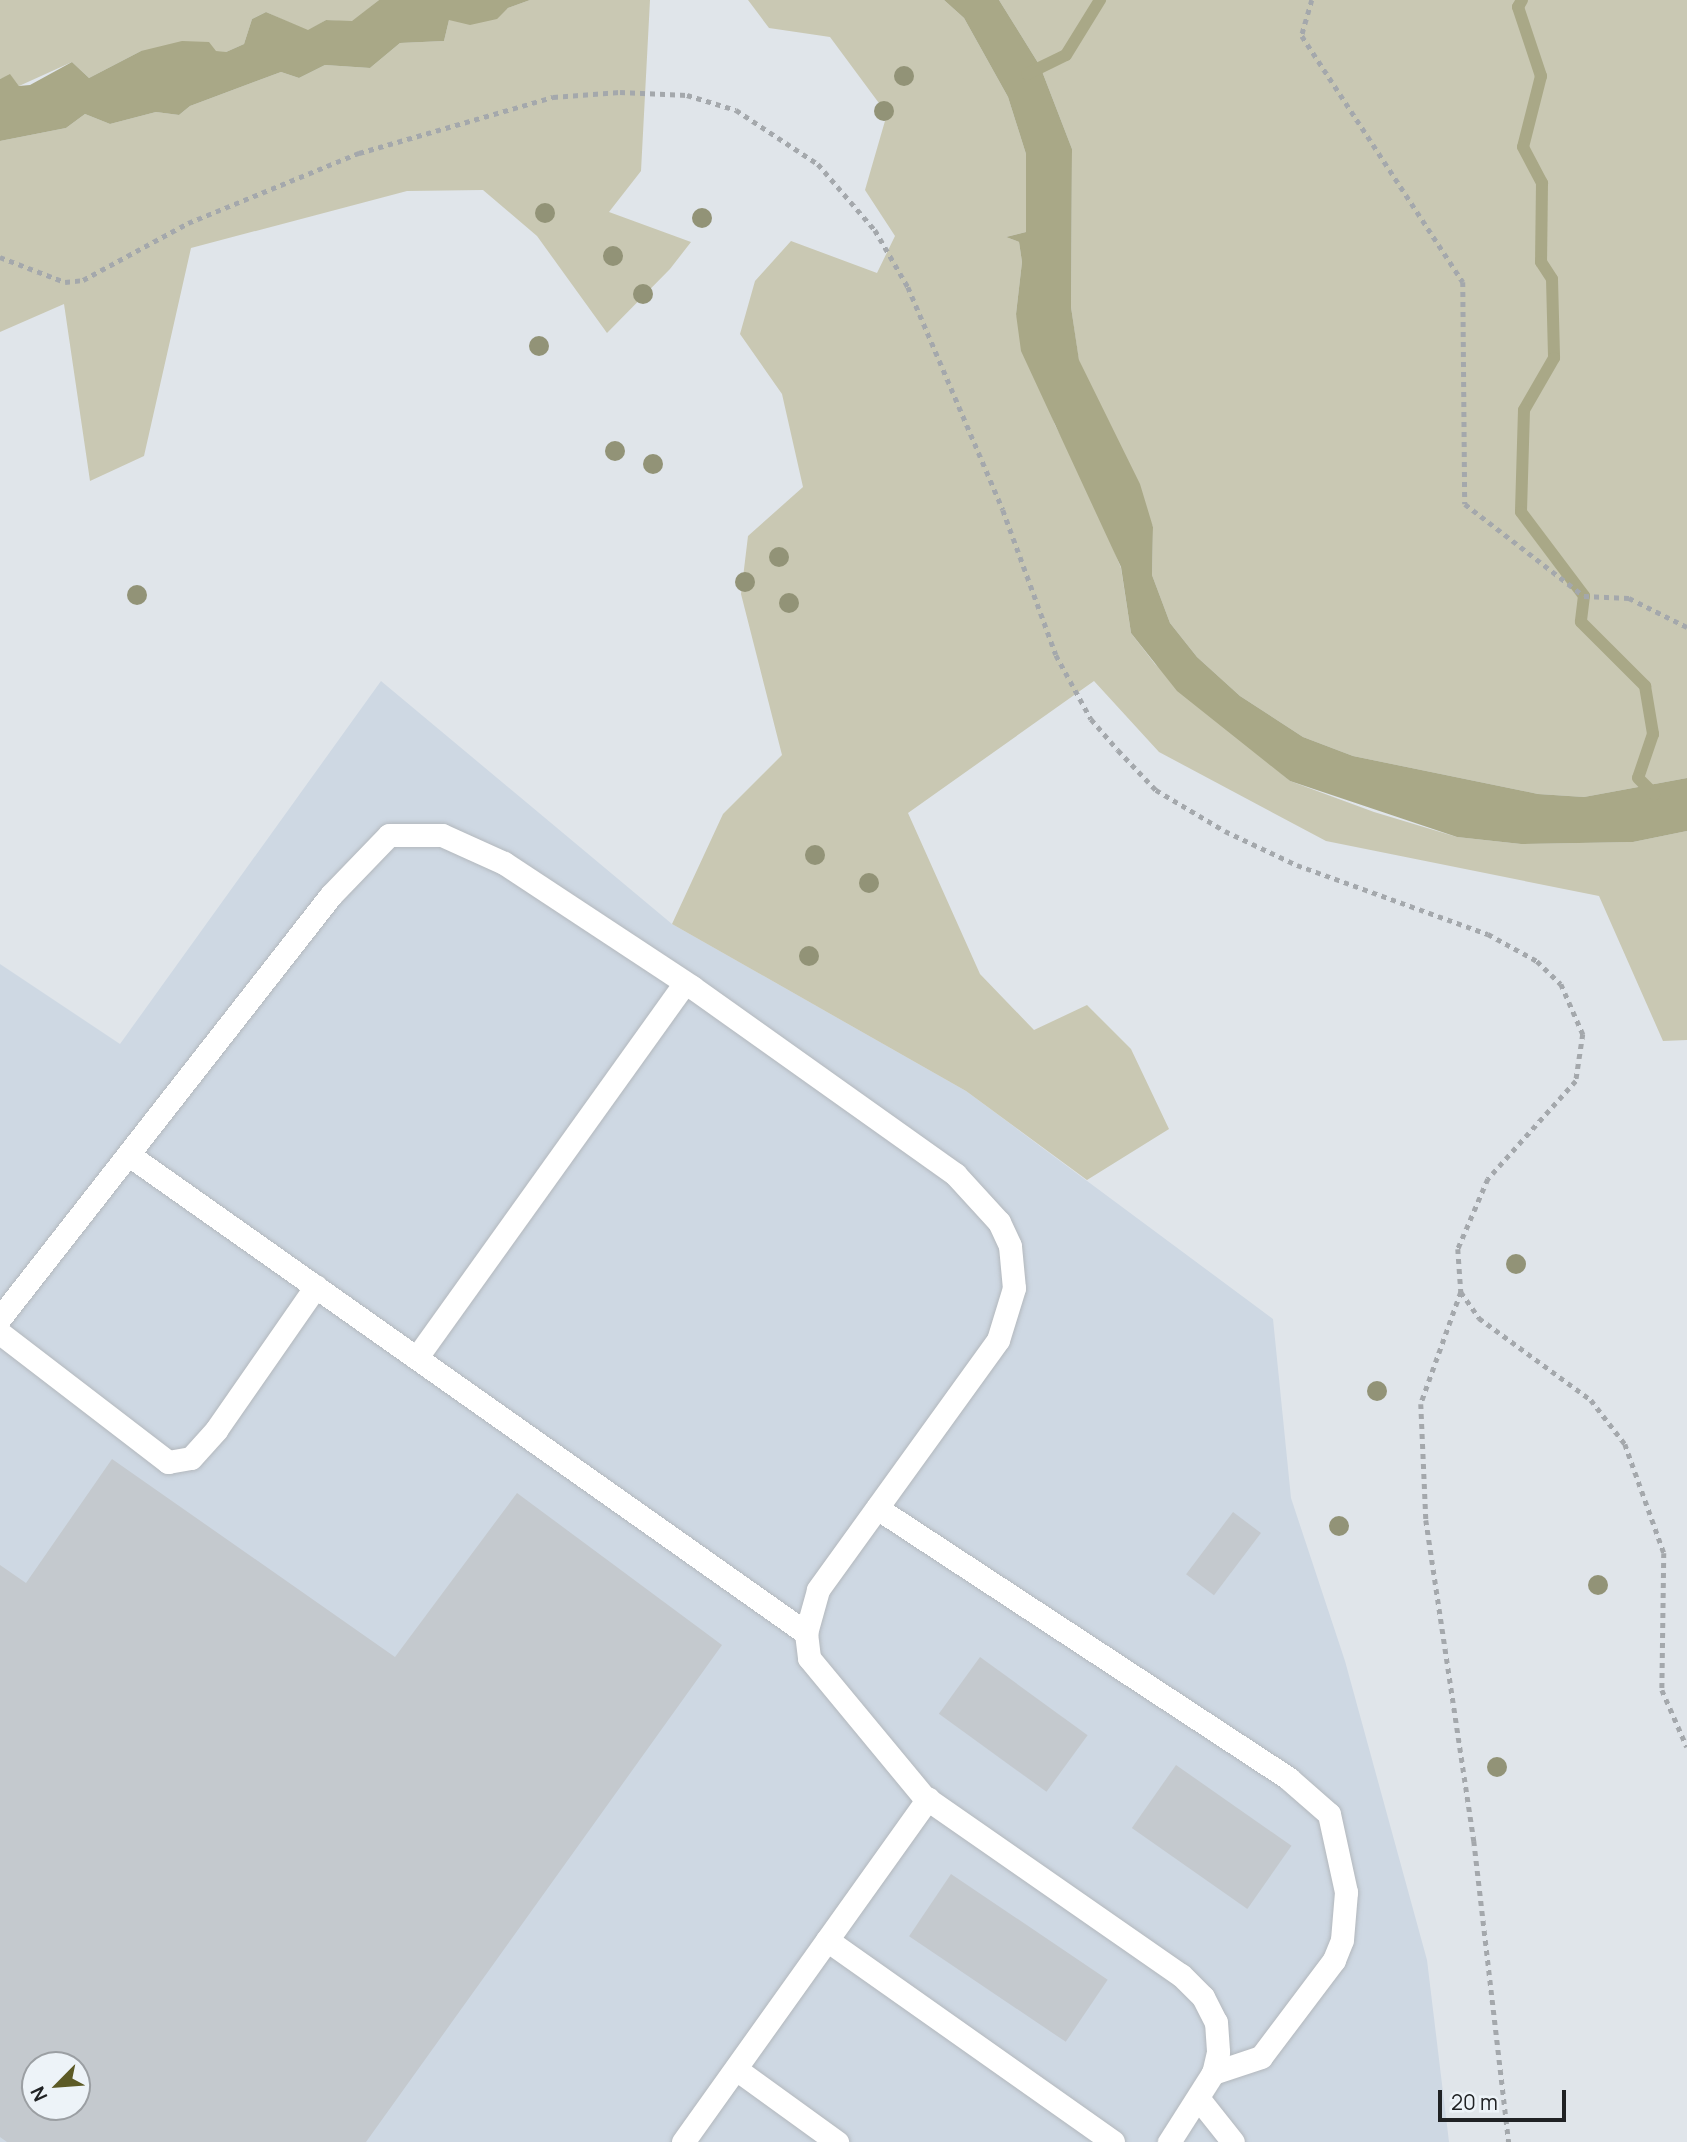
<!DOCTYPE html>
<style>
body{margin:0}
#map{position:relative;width:1687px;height:2142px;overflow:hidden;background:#e0e5ea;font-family:Manrope,sans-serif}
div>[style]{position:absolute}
.built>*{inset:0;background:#ced8e3}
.green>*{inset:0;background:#c9c8b3}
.water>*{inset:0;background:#a9a887}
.stream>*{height:12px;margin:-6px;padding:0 6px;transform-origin:6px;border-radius:6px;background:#a9a887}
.building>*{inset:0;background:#c4c9ce;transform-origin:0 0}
.path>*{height:4.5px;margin-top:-2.25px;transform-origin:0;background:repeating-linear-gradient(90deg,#a4a8ac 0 5px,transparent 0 10px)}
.roads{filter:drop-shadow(0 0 2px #b3b8bd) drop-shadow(0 0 2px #b3b8bd)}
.service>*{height:23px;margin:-11.5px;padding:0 11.5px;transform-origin:11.5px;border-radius:11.5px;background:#fff}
.trees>*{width:20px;height:20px;margin:-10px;border-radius:50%;background:#929377}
span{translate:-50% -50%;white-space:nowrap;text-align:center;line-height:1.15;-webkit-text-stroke:6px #edf3f8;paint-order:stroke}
.north{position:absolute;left:21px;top:2051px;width:70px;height:70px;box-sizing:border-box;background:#edf3f8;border:2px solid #9b9fa3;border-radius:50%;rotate:245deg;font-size:19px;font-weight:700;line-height:28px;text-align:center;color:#202224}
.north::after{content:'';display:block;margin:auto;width:24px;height:32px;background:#5c5a26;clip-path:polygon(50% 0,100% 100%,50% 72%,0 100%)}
.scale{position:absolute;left:1438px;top:2090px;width:128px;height:32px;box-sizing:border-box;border:4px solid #202224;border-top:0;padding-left:9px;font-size:21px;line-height:24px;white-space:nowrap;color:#202224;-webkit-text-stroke:5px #edf3f8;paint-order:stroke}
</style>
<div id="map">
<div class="built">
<i style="clip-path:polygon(evenodd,381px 681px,672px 924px,966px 1091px,1273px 1319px,1291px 1498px,1345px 1661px,1427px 1960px,1449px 2142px,0 2142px,0 964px,120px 1044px,381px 681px,35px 2065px,77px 2065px,77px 2107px,35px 2107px,35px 2065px)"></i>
</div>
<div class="green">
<i style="clip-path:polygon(0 0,413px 0,379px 0,352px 22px,326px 20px,308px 31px,266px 12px,252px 19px,244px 44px,226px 52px,141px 51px,89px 78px,72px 62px,19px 86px,10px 75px,0 79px)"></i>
<i style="clip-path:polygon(530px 0,650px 0,641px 171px,609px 212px,691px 242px,670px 269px,607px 333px,537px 236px,483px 190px,407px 191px,191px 248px,144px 456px,90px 481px,64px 304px,0 332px,0 141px,66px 128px,85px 114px,110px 124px,156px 112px,179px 115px,190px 106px,281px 72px,299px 78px,325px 65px,370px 68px,400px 43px,444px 41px,449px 20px,496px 19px,508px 8px)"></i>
<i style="clip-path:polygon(748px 0,944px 0,964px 18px,1008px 97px,1026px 154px,1026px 232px,1006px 237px,1019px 242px,1022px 262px,1016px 314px,1055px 425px,1090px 491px,1121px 568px,1131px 633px,1155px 664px,1290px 781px,1374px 812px,1457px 837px,1521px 844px,1633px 842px,1687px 831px,1687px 1040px,1663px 1041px,1599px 896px,1326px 841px,1159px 752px,1094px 681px,908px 813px,980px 974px,1034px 1030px,1087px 1005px,1131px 1049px,1169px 1129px,1087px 1180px,966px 1091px,672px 924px,723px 814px,782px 755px,741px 594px,748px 536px,803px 487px,782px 394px,740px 334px,755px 281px,791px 241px,877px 273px,895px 236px,865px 190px,887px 114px,830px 37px,769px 28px)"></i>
<i style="clip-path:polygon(999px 0,1687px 0,1687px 778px,1584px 797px,1538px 794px,1353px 756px,1303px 737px,1240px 696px,1197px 657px,1170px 623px,1152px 575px,1153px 527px,1079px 361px,1071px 307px,1072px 149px,1040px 66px)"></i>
</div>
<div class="water">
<i style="clip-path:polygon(379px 0,530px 0,508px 8px,497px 19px,470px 25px,449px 20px,444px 41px,400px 43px,370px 68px,325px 65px,299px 78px,281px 72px,190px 106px,179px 115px,156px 112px,110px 124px,85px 114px,66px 128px,0 141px,0 79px,10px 74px,19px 86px,30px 85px,72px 62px,89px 78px,141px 51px,182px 41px,209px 42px,216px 51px,226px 52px,244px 44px,252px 19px,266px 12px,308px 30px,326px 20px,352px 21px)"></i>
<i style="clip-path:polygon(944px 0,999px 0,1040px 66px,1072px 149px,1071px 307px,1079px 360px,1140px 484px,1153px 527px,1152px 575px,1170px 623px,1197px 657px,1240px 696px,1303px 737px,1353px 756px,1538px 794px,1584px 797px,1687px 778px,1687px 831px,1633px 842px,1521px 844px,1457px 837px,1290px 781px,1177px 691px,1131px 633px,1121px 567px,1021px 351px,1016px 314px,1022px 262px,1019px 242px,1006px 237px,1026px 232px,1026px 154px,1008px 97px,964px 18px)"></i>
</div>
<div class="stream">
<i style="left:1522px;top:0;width:8px;rotate:120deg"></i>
<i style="left:1518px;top:7px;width:73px;rotate:71.6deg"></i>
<i style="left:1541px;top:76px;width:73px;rotate:104.2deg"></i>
<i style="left:1523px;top:147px;width:41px;rotate:62.2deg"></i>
<i style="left:1542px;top:183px;width:79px;rotate:90.7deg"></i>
<i style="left:1541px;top:262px;width:20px;rotate:57deg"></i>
<i style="left:1552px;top:279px;width:79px;rotate:88.5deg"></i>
<i style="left:1554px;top:358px;width:60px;rotate:120deg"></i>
<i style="left:1524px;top:410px;width:102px;rotate:91.7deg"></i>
<i style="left:1521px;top:512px;width:105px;rotate:53.1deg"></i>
<i style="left:1584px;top:596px;width:26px;rotate:97deg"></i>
<i style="left:1581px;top:622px;width:91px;rotate:45deg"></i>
<i style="left:1645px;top:686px;width:49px;rotate:80.5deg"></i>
<i style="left:1653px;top:734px;width:46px;rotate:108.8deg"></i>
<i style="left:1638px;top:778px;width:23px;rotate:45deg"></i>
<i style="left:1027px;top:74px;width:43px;rotate:-26deg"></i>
<i style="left:1066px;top:55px;width:65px;rotate:-58.3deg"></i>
</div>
<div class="building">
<i style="clip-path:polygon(evenodd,112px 1459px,395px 1657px,517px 1493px,722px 1645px,366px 2142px,7px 2142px,0 2137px,0 1565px,26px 1583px,112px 1459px,35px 2065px,77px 2065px,77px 2107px,35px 2107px,35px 2065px)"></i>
<i style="left:1233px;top:1512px;width:35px;height:78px;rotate:37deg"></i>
<i style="left:980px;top:1657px;width:133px;height:70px;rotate:36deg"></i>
<i style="left:1176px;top:1765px;width:141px;height:77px;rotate:35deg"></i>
<i style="left:951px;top:1874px;width:189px;height:75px;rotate:34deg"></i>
</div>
<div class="path">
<i style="left:1312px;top:0;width:37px;rotate:106deg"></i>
<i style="left:1302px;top:36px;width:294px;rotate:56.8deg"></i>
<i style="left:1463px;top:282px;width:222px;rotate:89.5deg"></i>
<i style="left:1465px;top:504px;width:150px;rotate:37.7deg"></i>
<i style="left:1584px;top:596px;width:45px;rotate:2.5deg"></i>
<i style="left:1629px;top:598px;width:65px;rotate:26.6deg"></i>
<i style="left:0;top:257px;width:70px;rotate:21deg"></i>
<i style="left:65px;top:282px;width:18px;rotate:-6deg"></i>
<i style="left:83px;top:280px;width:119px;rotate:-28.5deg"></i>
<i style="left:188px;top:223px;width:185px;rotate:-22.3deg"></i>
<i style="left:359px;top:153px;width:202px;rotate:-16.1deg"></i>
<i style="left:553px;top:97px;width:67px;rotate:-4.3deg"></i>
<i style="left:620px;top:92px;width:67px;rotate:2.6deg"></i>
<i style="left:687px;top:95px;width:51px;rotate:17deg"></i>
<i style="left:736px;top:110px;width:98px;rotate:33.4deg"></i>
<i style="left:818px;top:164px;width:87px;rotate:49.2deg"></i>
<i style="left:875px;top:230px;width:66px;rotate:59.9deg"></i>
<i style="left:908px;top:287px;width:242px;rotate:66.9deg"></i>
<i style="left:1003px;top:510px;width:154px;rotate:69.9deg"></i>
<i style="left:1056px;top:655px;width:73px;rotate:61.3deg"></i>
<i style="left:1091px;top:719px;width:41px;rotate:48.9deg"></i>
<i style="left:1118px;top:750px;width:55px;rotate:46.5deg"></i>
<i style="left:1156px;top:790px;width:80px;rotate:30.7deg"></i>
<i style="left:1225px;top:831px;width:80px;rotate:25.3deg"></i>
<i style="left:1297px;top:865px;width:203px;rotate:19.9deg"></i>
<i style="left:1488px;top:934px;width:56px;rotate:28.9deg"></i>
<i style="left:1537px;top:961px;width:33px;rotate:44deg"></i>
<i style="left:1561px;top:984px;width:55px;rotate:66.3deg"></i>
<i style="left:1583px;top:1034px;width:48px;rotate:98.5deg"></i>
<i style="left:1576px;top:1081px;width:132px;rotate:131.9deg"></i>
<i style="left:1488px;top:1179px;width:76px;rotate:113.2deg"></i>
<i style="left:1458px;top:1249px;width:43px;rotate:86deg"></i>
<i style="left:1461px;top:1292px;width:32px;rotate:55deg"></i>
<i style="left:1479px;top:1318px;width:139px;rotate:36.2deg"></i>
<i style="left:1591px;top:1400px;width:56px;rotate:52.3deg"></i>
<i style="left:1625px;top:1444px;width:116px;rotate:70.3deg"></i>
<i style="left:1664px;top:1553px;width:137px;rotate:90.8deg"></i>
<i style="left:1662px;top:1690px;width:62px;rotate:66.3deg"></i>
<i style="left:1461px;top:1292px;width:119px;rotate:109.7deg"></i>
<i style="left:1421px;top:1404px;width:116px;rotate:87.5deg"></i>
<i style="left:1426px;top:1520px;width:325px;rotate:81.5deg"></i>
<i style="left:1474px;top:1841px;width:303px;rotate:83.4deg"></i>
</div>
<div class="roads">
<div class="service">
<i style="left:129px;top:1155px;width:829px;rotate:35.22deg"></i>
<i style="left:0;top:1318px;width:537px;rotate:-51.96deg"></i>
<i style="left:331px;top:895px;width:83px;rotate:-46deg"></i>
<i style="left:389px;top:835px;width:53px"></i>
<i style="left:442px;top:835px;width:68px;rotate:24.3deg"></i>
<i style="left:504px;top:863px;width:225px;rotate:33.4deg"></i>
<i style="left:692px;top:987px;width:323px;rotate:35.4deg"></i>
<i style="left:955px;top:1174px;width:65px;rotate:47.5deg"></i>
<i style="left:999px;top:1222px;width:26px;rotate:65deg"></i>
<i style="left:1010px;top:1246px;width:42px;rotate:84.6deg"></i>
<i style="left:1014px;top:1288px;width:54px;rotate:107.1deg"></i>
<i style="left:998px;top:1340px;width:308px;rotate:125.8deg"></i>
<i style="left:818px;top:1590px;width:45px;rotate:105.6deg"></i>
<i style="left:806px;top:1633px;width:25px;rotate:83deg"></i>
<i style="left:809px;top:1658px;width:179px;rotate:50.4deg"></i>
<i style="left:923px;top:1796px;width:314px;rotate:34.8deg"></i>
<i style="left:1181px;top:1975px;width:31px;rotate:45deg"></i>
<i style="left:1203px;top:1997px;width:28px;rotate:63deg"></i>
<i style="left:1216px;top:2022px;width:30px;rotate:86deg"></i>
<i style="left:1218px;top:2052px;width:22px;rotate:103deg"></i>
<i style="left:1213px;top:2073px;width:82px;rotate:122.5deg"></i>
<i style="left:0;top:1333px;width:212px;rotate:37.5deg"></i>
<i style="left:168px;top:1462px;width:23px;rotate:-10deg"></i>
<i style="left:191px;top:1458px;width:38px;rotate:-48deg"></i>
<i style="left:216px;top:1430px;width:175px;rotate:-55.2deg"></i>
<i style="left:417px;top:1357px;width:460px;rotate:-54.4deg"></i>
<i style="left:877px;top:1508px;width:493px;rotate:33.3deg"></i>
<i style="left:1289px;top:1779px;width:53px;rotate:41.2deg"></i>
<i style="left:1329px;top:1814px;width:80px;rotate:77.7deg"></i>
<i style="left:1346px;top:1892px;width:48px;rotate:94.8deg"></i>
<i style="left:1342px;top:1940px;width:22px;rotate:112deg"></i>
<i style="left:1334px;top:1960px;width:121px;rotate:127deg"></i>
<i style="left:1261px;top:2057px;width:51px;rotate:161.6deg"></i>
<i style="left:827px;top:1940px;width:350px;rotate:35.2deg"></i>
<i style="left:736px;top:2069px;width:125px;rotate:35.9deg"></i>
<i style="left:1198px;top:2098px;width:56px;rotate:51.5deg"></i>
<i style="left:683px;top:2142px;width:422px;rotate:-54.5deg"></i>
</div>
</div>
<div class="trees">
<i style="left:904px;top:76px"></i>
<i style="left:884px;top:111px"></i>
<i style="left:545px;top:213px"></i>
<i style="left:702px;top:218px"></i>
<i style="left:613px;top:256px"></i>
<i style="left:643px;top:294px"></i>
<i style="left:539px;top:346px"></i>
<i style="left:615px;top:451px"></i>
<i style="left:653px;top:464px"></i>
<i style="left:779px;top:557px"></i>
<i style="left:745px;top:582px"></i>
<i style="left:137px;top:595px"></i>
<i style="left:789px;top:603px"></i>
<i style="left:815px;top:855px"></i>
<i style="left:869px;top:883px"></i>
<i style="left:809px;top:956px"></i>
<i style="left:1516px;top:1264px"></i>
<i style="left:1377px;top:1391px"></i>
<i style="left:1339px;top:1526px"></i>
<i style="left:1598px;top:1585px"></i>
<i style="left:1497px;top:1767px"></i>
</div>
<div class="north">N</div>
<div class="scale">20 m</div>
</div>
